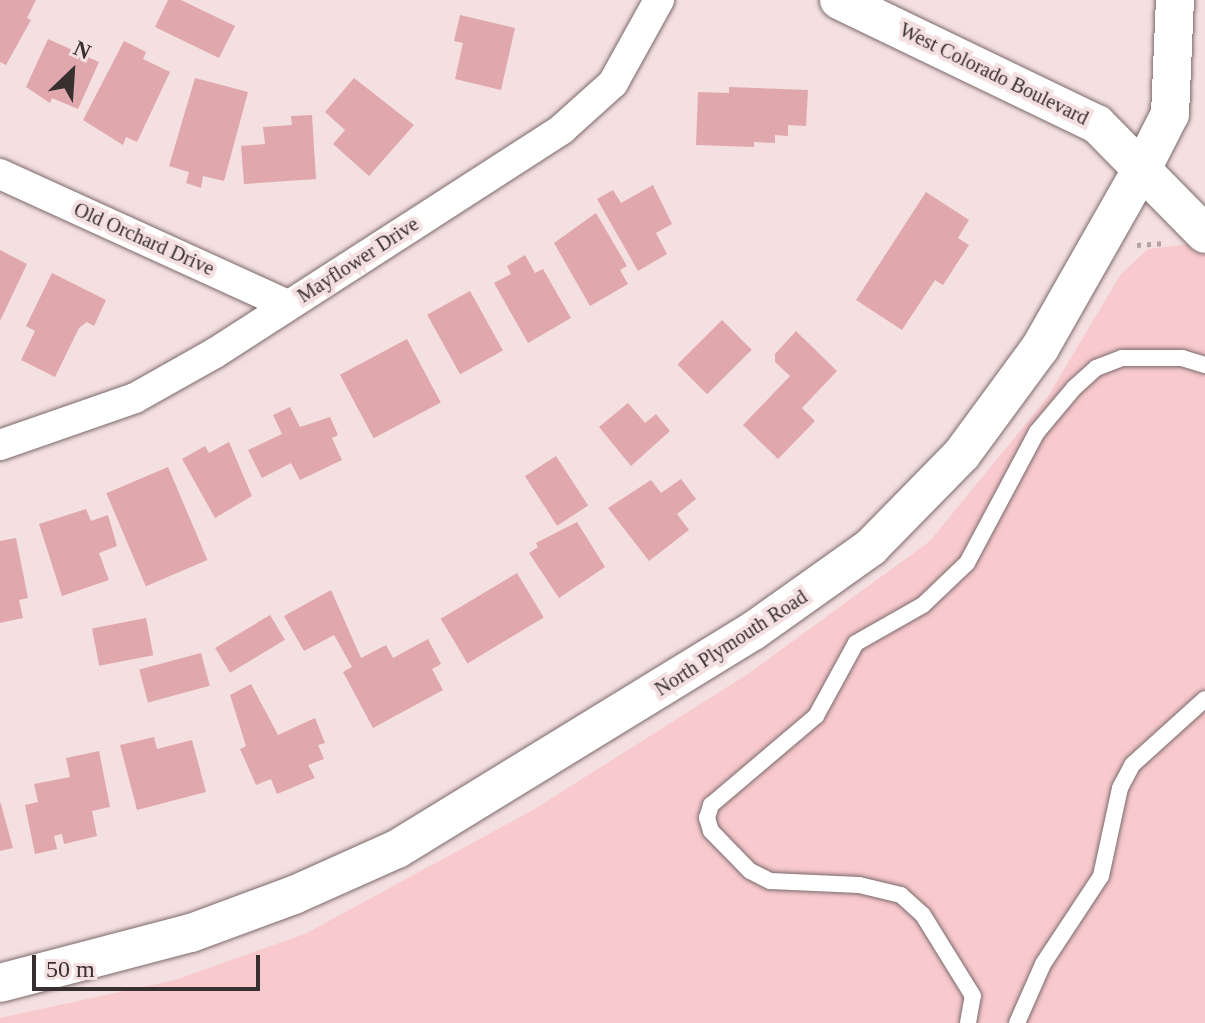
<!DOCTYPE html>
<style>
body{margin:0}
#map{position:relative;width:1205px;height:1023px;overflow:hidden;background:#f4dfe1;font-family:Georgia,serif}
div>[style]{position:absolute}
.green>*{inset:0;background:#f8c9cd}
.building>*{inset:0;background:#e0a8ad;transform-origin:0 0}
.path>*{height:5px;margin-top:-2.5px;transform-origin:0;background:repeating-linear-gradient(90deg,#b2a2a3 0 4px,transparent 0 10px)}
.roads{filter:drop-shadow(0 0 2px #7b6a6b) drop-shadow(0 0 2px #7b6a6b)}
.service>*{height:16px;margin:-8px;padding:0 8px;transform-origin:8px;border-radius:8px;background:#fff}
.minor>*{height:30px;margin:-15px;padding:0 15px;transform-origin:15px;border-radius:15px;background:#fff}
.tertiary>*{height:38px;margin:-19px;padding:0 19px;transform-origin:19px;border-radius:19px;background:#fff}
span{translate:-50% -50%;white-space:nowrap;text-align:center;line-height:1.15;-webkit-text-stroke:8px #f4dfe1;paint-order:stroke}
.street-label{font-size:20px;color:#372f30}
.north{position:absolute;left:32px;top:32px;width:80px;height:80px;-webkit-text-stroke:6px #f4dfe1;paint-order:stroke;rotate:25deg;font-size:22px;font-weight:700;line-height:32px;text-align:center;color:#372f30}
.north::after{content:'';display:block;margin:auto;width:28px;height:36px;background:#372f30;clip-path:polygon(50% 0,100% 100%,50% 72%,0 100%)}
.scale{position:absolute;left:32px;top:955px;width:228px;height:36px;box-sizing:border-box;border:4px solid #372f30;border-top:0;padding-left:10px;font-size:24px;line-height:28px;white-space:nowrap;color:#372f30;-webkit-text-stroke:6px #f4dfe1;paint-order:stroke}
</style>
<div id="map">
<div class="green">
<i style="clip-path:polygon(1205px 242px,1205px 1023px,0 1023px,0 1018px,175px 980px,305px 934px,533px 810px,748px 674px,930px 541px,1047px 398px,1121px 274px,1148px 249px)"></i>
</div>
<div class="building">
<i style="clip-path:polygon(0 0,36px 0,27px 18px,31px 20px,6px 65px,0 62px)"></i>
<i style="clip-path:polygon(168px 0,181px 0,235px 26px,219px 58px,155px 27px)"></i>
<i style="clip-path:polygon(460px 15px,515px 28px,501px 90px,455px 79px,463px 43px,454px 41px)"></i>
<i style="clip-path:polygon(48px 39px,99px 62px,78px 109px,52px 98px,50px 103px,26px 87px)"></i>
<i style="clip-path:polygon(124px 41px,146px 52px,143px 59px,170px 72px,137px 142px,126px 137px,123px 145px,83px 120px)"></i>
<i style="clip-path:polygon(195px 78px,248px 92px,224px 181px,203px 176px,201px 188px,186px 183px,189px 172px,169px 166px)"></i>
<i style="clip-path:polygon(354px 78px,414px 125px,369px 176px,333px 144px,345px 130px,325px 112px)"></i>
<i style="clip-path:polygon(729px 87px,808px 90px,806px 126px,788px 125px,788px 136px,775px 135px,775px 143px,754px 142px,754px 147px,696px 145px,698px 92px,729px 93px)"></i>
<i style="clip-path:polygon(312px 115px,316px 179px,244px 184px,241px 146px,265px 144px,263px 127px,292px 125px,291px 116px)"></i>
<i style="clip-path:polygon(653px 185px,672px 224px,656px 233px,667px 254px,638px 271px,597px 199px,613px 190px,621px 203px)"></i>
<i style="clip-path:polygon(926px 192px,969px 220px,958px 238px,969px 245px,943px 285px,935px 280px,902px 330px,856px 300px)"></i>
<i style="clip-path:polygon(596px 213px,627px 266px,620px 270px,628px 284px,590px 306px,554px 243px)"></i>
<i style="clip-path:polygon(0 250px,27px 264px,0 321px)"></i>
<i style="clip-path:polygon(525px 255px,535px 273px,543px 269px,571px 318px,528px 343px,494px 283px,511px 274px,507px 266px)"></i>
<i style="clip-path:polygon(52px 273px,106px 300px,94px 326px,87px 322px,79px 328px,55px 377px,21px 360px,35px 331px,26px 326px)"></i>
<i style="left:470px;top:291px;width:68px;height:49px;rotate:61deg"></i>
<i style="left:722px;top:320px;width:42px;height:63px;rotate:45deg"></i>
<i style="clip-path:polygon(796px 331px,837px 371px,802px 408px,815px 421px,778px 459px,743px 425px,790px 376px,775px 362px,775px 354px)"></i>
<i style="left:407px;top:339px;width:72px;height:76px;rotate:62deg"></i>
<i style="clip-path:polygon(628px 403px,645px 423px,656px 414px,670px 431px,631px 466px,599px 427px)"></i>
<i style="clip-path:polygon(290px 407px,300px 427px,330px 417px,338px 435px,332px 438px,342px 460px,300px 480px,291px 463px,262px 478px,248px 450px,282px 434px,273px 415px)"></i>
<i style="clip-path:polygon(229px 442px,252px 496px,215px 518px,182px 459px,205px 446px,209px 453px)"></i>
<i style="left:556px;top:456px;width:59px;height:37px;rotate:57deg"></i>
<i style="left:168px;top:467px;width:101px;height:67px;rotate:67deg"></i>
<i style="clip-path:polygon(681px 479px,696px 499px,677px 514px,689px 530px,649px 561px,608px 508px,651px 480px,661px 493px)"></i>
<i style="clip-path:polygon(86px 509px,91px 521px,108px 515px,117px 546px,99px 553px,109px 580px,62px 596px,39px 524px)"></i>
<i style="clip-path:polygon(577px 522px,605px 567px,559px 598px,529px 553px,538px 547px,536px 543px)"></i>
<i style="clip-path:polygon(16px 538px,28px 598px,19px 600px,23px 618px,0 623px,0 541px)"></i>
<i style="left:517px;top:573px;width:52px;height:89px;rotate:59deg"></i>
<i style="clip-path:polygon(331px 590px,361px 658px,386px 645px,393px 658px,428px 639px,441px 664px,432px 669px,443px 690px,373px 728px,343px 672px,352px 667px,334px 635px,304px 651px,284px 616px)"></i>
<i style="left:270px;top:615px;width:29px;height:64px;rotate:59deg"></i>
<i style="left:146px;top:618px;width:38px;height:55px;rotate:79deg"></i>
<i style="left:201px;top:653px;width:34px;height:64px;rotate:75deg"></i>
<i style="clip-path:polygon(251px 684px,278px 735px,315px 718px,325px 743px,318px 745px,324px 759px,308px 765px,315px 778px,277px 794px,271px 779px,256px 785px,240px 749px,246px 746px,230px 695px)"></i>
<i style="clip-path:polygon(154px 737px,157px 749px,192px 740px,206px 792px,137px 810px,120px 745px)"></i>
<i style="clip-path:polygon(99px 751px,110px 807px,92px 811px,97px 836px,64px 844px,62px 834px,54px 836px,57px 849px,35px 854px,25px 805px,38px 802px,34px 784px,70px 777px,66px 758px)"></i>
<i style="clip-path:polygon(0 801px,13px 848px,0 851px)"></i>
</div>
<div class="path">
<i style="left:1137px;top:245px;width:28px;rotate:-4deg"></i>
</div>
<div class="roads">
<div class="service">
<i style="left:968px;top:1023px;width:27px;rotate:-80deg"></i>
<i style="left:973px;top:996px;width:95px;rotate:-121.7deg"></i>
<i style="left:923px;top:915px;width:30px;rotate:-138deg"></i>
<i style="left:901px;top:895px;width:43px;rotate:-166.6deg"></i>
<i style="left:859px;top:885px;width:89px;rotate:-177.4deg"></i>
<i style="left:770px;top:881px;width:22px;rotate:-153deg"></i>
<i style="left:750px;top:871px;width:56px;rotate:-134.3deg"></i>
<i style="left:711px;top:831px;width:14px;rotate:-107deg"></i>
<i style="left:707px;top:818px;width:14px;rotate:-73deg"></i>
<i style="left:711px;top:805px;width:138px;rotate:-40.3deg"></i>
<i style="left:816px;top:716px;width:83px;rotate:-61.3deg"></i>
<i style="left:856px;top:643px;width:77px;rotate:-29.6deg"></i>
<i style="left:923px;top:605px;width:61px;rotate:-43.7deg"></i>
<i style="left:967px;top:563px;width:149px;rotate:-61.9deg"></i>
<i style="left:1037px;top:432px;width:57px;rotate:-49.9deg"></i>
<i style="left:1074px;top:388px;width:30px;rotate:-42deg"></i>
<i style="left:1096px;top:368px;width:28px;rotate:-21deg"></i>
<i style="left:1122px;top:358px;width:60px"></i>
<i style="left:1182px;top:358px;width:24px;rotate:17deg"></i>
<i style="left:1017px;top:1023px;width:64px;rotate:-66.2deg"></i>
<i style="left:1043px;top:964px;width:105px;rotate:-56.6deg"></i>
<i style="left:1101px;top:876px;width:90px;rotate:-77.8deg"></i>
<i style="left:1120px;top:788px;width:26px;rotate:-62deg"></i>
<i style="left:1132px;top:765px;width:98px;rotate:-42.1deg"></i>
</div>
<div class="minor">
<i style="left:0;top:174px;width:316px;rotate:24.5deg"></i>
<i style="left:0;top:445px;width:143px;rotate:-19.2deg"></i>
<i style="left:135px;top:398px;width:92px;rotate:-29.4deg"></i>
<i style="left:215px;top:353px;width:413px;rotate:-32.8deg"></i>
<i style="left:562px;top:129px;width:69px;rotate:-42deg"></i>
<i style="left:613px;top:83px;width:95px;rotate:-61deg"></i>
</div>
<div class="tertiary">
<i style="left:839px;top:0;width:286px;rotate:25.7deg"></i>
<i style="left:1097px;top:124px;width:154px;rotate:45.5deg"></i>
<i style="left:0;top:983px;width:197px;rotate:-14.7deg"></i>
<i style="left:191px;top:933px;width:110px;rotate:-20.3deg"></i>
<i style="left:294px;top:895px;width:113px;rotate:-24.1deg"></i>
<i style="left:397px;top:849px;width:417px;rotate:-31.5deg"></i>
<i style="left:753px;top:631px;width:145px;rotate:-35.4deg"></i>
<i style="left:871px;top:547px;width:130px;rotate:-45.6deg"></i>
<i style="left:962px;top:454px;width:132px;rotate:-53.7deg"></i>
<i style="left:1040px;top:348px;width:208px;rotate:-60.4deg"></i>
<i style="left:1143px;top:167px;width:59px;rotate:-63deg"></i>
<i style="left:1170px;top:114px;width:114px;rotate:-87.5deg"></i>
</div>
</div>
<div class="street-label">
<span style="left:994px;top:74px;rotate:26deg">West Colorado Boulevard</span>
<span style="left:144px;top:239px;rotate:24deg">Old Orchard Drive</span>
<span style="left:358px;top:260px;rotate:-33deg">Mayflower Drive</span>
<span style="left:731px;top:643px;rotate:-33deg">North Plymouth Road</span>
</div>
<div class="north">N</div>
<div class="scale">50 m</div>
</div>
